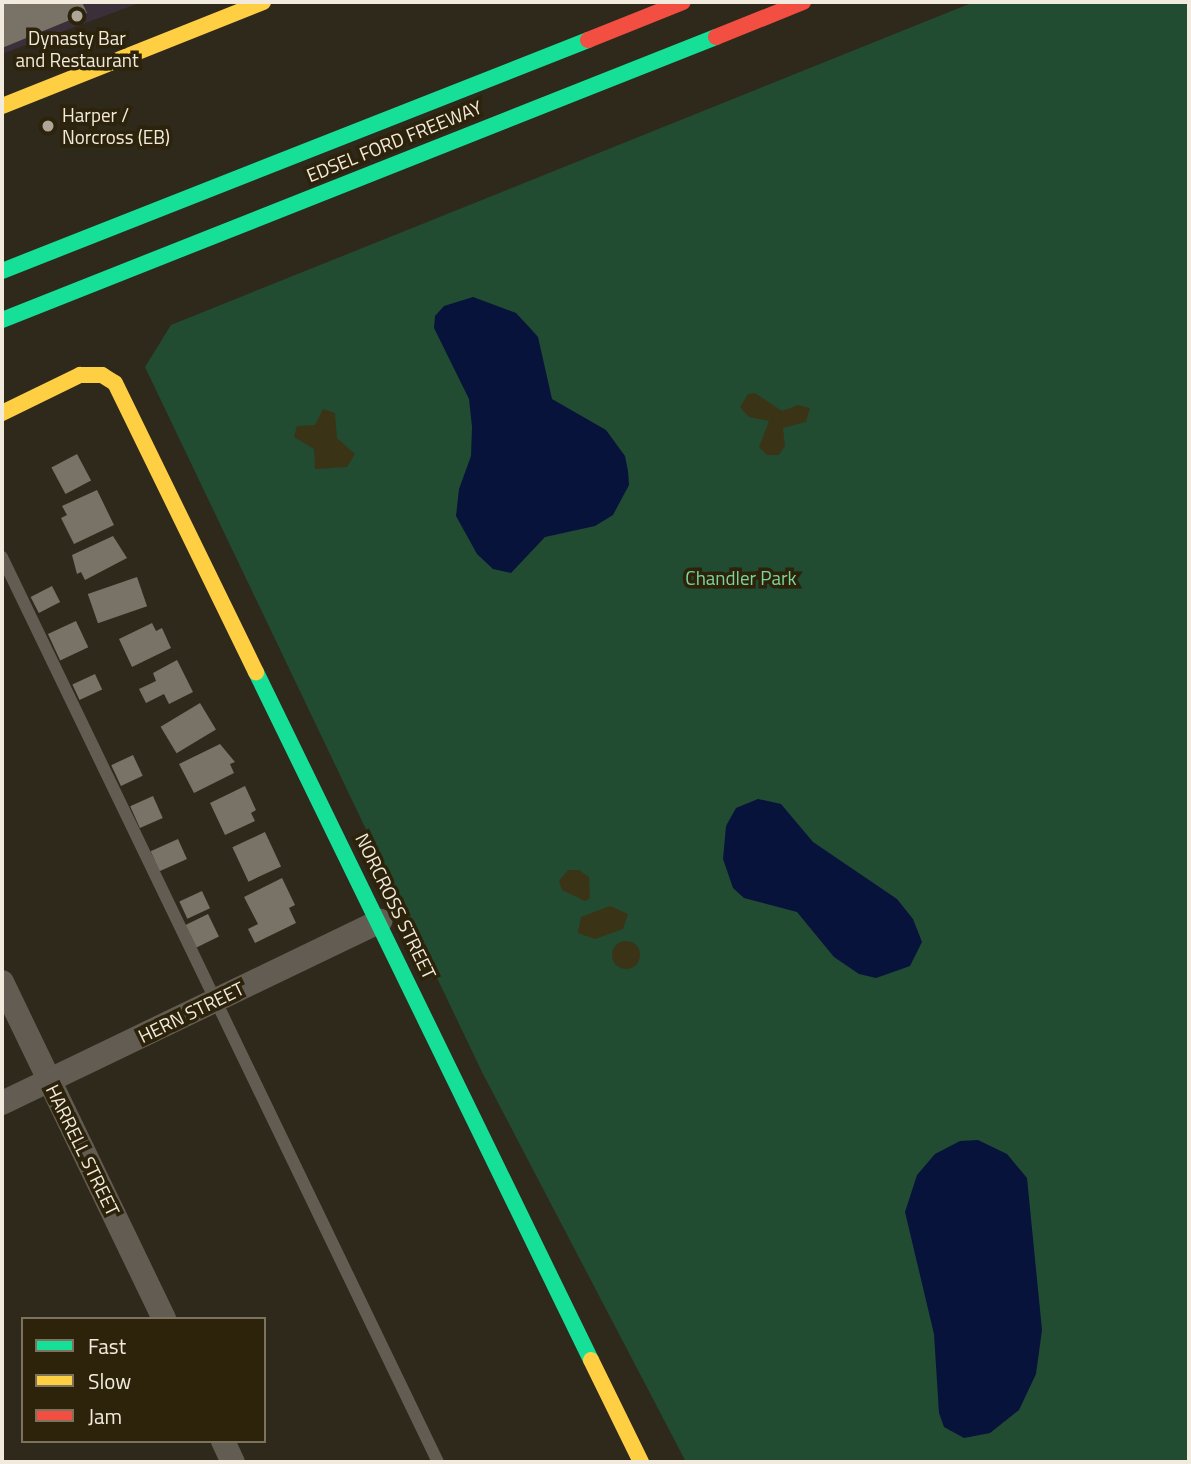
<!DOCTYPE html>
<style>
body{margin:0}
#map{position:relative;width:1191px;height:1464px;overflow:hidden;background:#2f291c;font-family:"Titillium Web",sans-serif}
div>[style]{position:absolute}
.commercial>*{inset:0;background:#3b2f39}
.green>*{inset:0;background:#214c31}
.sand>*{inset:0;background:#3b3315}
.round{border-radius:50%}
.water>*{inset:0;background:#07133b}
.building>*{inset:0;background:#787267;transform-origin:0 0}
.lane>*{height:12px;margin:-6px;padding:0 6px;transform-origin:6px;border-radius:6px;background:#625c53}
.street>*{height:24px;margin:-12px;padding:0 12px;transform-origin:12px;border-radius:12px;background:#625c53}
.fast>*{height:16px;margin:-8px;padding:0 8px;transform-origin:8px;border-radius:8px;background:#16e098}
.slow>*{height:16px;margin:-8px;padding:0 8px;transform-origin:8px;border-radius:8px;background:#ffcf43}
.jam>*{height:16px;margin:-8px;padding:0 8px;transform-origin:8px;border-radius:8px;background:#f24e42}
.dots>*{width:19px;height:19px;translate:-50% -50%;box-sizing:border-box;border:4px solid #2d220a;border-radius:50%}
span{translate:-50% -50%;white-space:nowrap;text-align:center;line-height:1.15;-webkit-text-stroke:7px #2d220a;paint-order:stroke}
.poi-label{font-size:19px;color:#f2ebdd}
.left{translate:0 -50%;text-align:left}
.street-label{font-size:19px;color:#f2ebdd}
.park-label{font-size:19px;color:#7bd69e}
.frame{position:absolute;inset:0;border:4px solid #f2ebdd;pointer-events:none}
.legend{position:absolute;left:21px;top:1317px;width:245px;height:126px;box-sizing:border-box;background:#2d220a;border:2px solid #7c725e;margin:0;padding:9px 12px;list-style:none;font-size:21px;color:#f2ebdd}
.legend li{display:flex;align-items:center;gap:14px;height:35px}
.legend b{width:35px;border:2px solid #7c725e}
</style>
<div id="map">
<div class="commercial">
<i style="clip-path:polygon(2px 2px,142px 2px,2px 54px)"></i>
</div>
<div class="green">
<i style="clip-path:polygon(974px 2px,1189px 2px,1189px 1462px,686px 1462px,482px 1072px,145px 367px,171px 325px)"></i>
</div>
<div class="sand">
<i style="clip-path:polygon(755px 393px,782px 411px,798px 405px,810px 408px,806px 422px,783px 428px,785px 446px,779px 455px,767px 455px,759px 447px,769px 421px,749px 417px,740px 407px,748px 394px)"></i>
<i style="clip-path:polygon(323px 409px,335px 413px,337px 438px,355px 454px,347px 467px,315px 469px,314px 449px,294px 437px,297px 426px,315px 425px)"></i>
<i style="clip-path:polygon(568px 870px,579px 870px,589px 877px,590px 898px,585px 901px,562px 890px,559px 881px)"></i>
<i style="clip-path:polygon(610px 906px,628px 914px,623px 929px,595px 939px,578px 933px,581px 917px)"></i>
<i class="round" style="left:612px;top:941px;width:28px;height:28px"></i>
</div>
<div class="water">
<i style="clip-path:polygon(473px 297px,516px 313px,530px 328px,538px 337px,552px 399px,606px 430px,625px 456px,628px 471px,629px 485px,613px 515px,595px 526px,545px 537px,511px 573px,493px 569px,477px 554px,456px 516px,459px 489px,471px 456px,472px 427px,469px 399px,434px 328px,435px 316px,444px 306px)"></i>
<i style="clip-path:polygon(758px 799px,781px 804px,813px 842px,897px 899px,913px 919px,922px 942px,910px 966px,876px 978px,859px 974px,834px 957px,797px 912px,744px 898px,733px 888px,723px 859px,726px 826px,736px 808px)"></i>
<i style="clip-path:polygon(978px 1140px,1007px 1154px,1027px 1178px,1042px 1330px,1036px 1374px,1019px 1410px,990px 1433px,964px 1438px,944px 1427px,939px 1413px,934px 1334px,905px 1212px,917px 1175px,935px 1154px,960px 1141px)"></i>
</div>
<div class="building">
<i style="clip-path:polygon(2px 2px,82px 2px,87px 13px,2px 48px)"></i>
<i style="left:77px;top:454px;width:30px;height:29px;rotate:62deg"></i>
<i style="clip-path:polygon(97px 490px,114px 525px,74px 544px,61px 518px,67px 515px,62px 506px)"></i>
<i style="clip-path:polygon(113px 536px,127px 558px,85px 580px,81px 572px,77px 574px,72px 555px)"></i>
<i style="left:137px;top:577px;width:31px;height:52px;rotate:71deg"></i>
<i style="left:52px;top:586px;width:18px;height:24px;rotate:63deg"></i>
<i style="left:76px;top:621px;width:29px;height:31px;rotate:65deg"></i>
<i style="clip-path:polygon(152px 623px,156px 631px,162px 628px,171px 648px,132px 667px,119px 639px)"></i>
<i style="clip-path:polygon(177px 660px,193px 692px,169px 704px,164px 694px,146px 703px,139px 689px,156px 681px,153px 673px)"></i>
<i style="left:95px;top:674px;width:17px;height:25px;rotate:65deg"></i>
<i style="left:200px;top:703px;width:31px;height:46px;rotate:59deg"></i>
<i style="clip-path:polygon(220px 744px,235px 762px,230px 764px,234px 773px,194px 793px,179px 764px)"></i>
<i style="left:133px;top:755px;width:23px;height:24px;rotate:65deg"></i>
<i style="clip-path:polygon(245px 786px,256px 810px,251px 813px,255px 821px,225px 835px,210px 803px)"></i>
<i style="left:153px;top:796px;width:24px;height:25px;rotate:66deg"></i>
<i style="left:265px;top:832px;width:38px;height:36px;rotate:65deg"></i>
<i style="left:178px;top:839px;width:22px;height:30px;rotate:66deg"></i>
<i style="clip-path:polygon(282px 878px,295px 905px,289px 908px,296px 923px,255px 943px,248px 929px,258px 924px,244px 897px)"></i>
<i style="left:202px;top:891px;width:19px;height:25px;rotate:65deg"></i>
<i style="left:208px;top:914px;width:25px;height:25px;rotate:64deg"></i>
</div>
<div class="lane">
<i style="left:2px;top:557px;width:1005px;rotate:64.28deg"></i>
</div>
<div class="street">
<i style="left:2px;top:982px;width:374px;rotate:64.3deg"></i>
<i style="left:2px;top:1103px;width:420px;rotate:-25.7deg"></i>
<i style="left:223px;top:1441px;width:23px;rotate:65deg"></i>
</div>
<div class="fast">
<i style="left:2px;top:271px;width:630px;rotate:-21.51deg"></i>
<i style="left:2px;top:320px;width:768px;rotate:-21.62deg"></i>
<i style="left:256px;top:672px;width:765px;rotate:64.04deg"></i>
</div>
<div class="slow">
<i style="left:2px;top:106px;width:281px;rotate:-21.7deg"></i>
<i style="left:2px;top:413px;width:87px;rotate:-26deg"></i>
<i style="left:80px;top:375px;width:22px"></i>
<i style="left:102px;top:375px;width:15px;rotate:32deg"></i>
<i style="left:115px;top:383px;width:322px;rotate:64deg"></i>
<i style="left:591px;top:1360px;width:114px;rotate:63.9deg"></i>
</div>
<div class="jam">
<i style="left:716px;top:37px;width:94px;rotate:-21.9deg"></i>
<i style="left:588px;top:40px;width:102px;rotate:-21.8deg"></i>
</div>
<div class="dots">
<i style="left:77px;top:16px;background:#aea799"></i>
<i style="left:48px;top:126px;background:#aea799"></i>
</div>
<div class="poi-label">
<span style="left:77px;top:49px">Dynasty Bar<br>and Restaurant</span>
<span class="left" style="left:62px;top:126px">Harper /<br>Norcross (EB)</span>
</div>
<div class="street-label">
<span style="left:394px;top:141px;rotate:-22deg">EDSEL FORD FREEWAY</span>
<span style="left:396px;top:906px;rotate:64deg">NORCROSS STREET</span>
<span style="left:191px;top:1012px;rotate:-26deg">HERN STREET</span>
<span style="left:83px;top:1150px;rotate:64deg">HARRELL STREET</span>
</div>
<div class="park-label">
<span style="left:741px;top:578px">Chandler Park</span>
</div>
<div class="frame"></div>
<ul class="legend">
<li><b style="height:9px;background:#16e098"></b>Fast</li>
<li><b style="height:9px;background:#ffcf43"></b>Slow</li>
<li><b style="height:9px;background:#f24e42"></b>Jam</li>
</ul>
</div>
